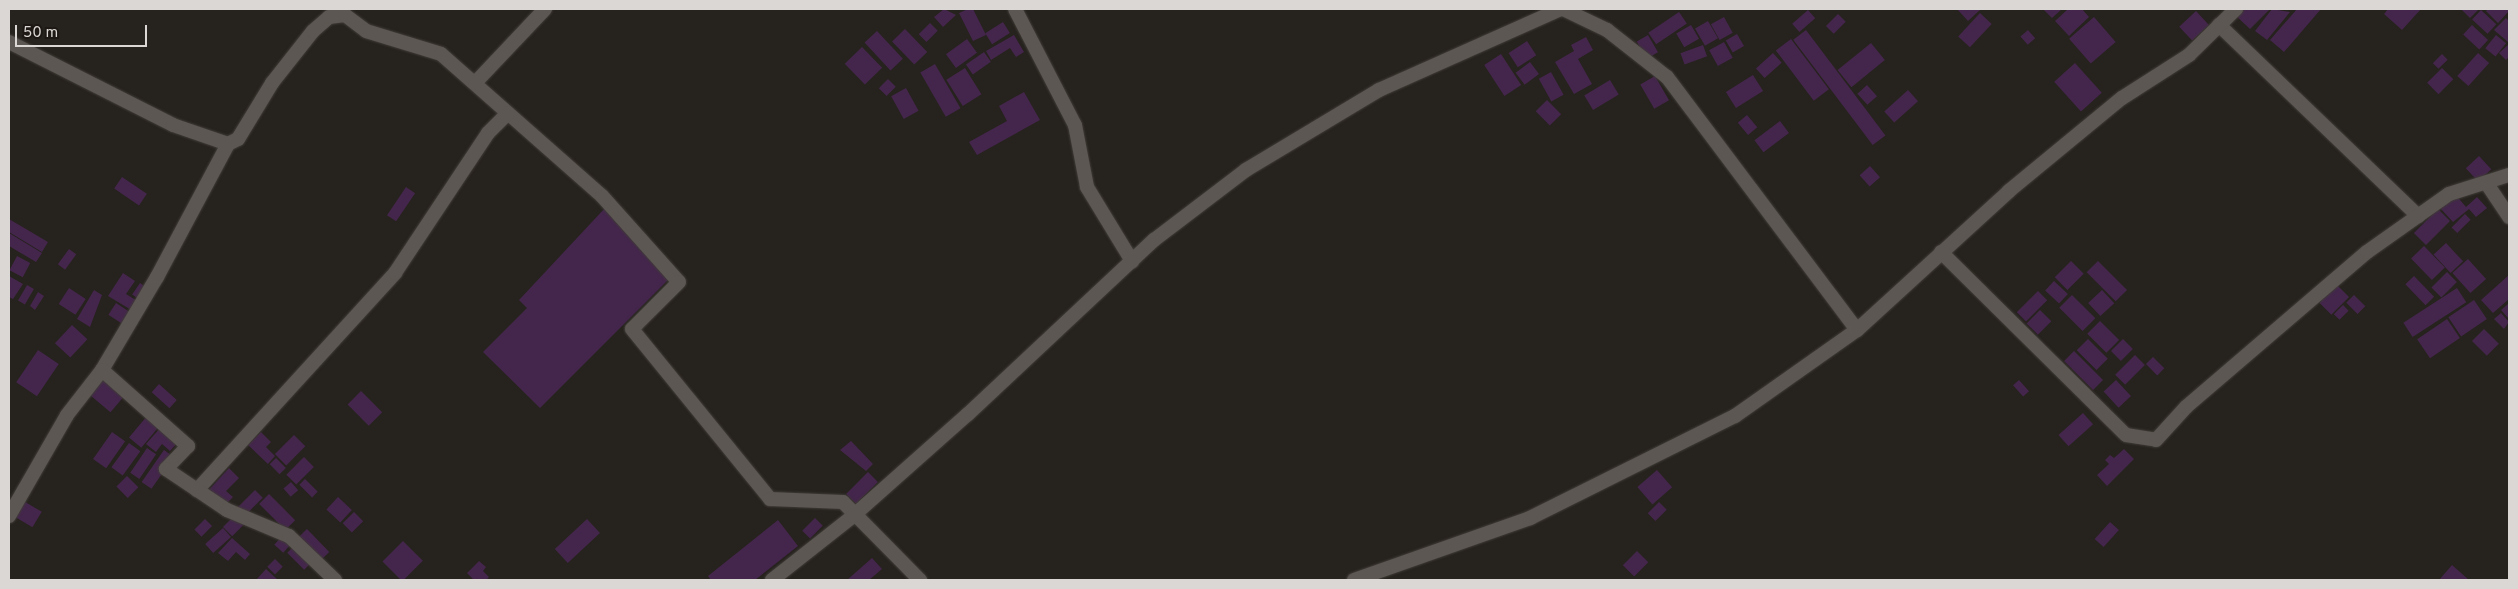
<!DOCTYPE html>
<style>
body{margin:0}
#map{position:relative;width:2518px;height:589px;overflow:hidden;background:#26221d;font-family:Overpass,sans-serif}
div>[style]{position:absolute}
.building>*{inset:0;background:#44264c;transform-origin:0 0}
.roads{filter:drop-shadow(0 0 1px #403c38) drop-shadow(0 0 1px #403c38)}
.minor>*{height:14px;margin:-7px;padding:0 7px;transform-origin:7px;border-radius:7px;background:#5c5752}
span{translate:-50% -50%;white-space:nowrap;text-align:center;line-height:1.15;-webkit-text-stroke:4.5px #1d1814;paint-order:stroke}
.frame{position:absolute;inset:0;border:10px solid #dad7d4;pointer-events:none}
.scale{position:absolute;left:15px;top:25px;width:132px;height:22px;box-sizing:border-box;border:2px solid #dad7d4;border-top:0;padding-left:6px;font-size:15px;line-height:18px;white-space:nowrap;color:#dad7d4;-webkit-text-stroke:4px #1d1814;paint-order:stroke}
</style>
<div id="map">
<div class="building">
<i style="clip-path:polygon(944px 9px,956px 15px,943px 27px,934px 17px)"></i>
<i style="clip-path:polygon(968px 9px,973px 9px,986px 35px,973px 41px,959px 13px)"></i>
<i style="clip-path:polygon(1957px 9px,1981px 9px,1968px 21px)"></i>
<i style="clip-path:polygon(2043px 9px,2062px 9px,2052px 18px)"></i>
<i style="clip-path:polygon(2068px 9px,2082px 9px,2089px 17px,2069px 36px,2055px 21px)"></i>
<i style="clip-path:polygon(2242px 9px,2270px 9px,2250px 29px,2235px 15px)"></i>
<i style="clip-path:polygon(2272px 9px,2290px 12px,2267px 40px,2255px 31px)"></i>
<i style="clip-path:polygon(2297px 9px,2321px 9px,2284px 52px,2270px 40px)"></i>
<i style="clip-path:polygon(2388px 9px,2421px 9px,2402px 30px,2384px 14px)"></i>
<i style="clip-path:polygon(2461px 9px,2479px 9px,2470px 18px)"></i>
<i style="clip-path:polygon(2488px 9px,2508px 9px,2509px 11px,2498px 23px,2486px 11px)"></i>
<i style="left:1808px;top:10px;width:11px;height:21px;rotate:49deg"></i>
<i style="left:2481px;top:10px;width:21px;height:13px;rotate:43deg"></i>
<i style="left:2196px;top:11px;width:19px;height:23px;rotate:47deg"></i>
<i style="left:1679px;top:12px;width:14px;height:37px;rotate:56deg"></i>
<i style="left:1980px;top:13px;width:16px;height:32px;rotate:43deg"></i>
<i style="left:1838px;top:14px;width:11px;height:17px;rotate:45deg"></i>
<i style="left:1724px;top:17px;width:18px;height:15px;rotate:61deg"></i>
<i style="left:2094px;top:17px;width:33px;height:33px;rotate:49deg"></i>
<i style="clip-path:polygon(2506px 18px,2509px 21px,2508px 42px,2494px 30px)"></i>
<i style="left:1708px;top:21px;width:20px;height:15px;rotate:60deg"></i>
<i style="left:1003px;top:22px;width:13px;height:21px;rotate:58deg"></i>
<i style="left:930px;top:23px;width:11px;height:16px;rotate:45deg"></i>
<i style="left:1691px;top:25px;width:16px;height:17px;rotate:60deg"></i>
<i style="left:2472px;top:25px;width:22px;height:13px;rotate:43deg"></i>
<i style="left:905px;top:29px;width:32px;height:18px;rotate:46deg"></i>
<i style="left:1806px;top:30px;width:132px;height:16px;rotate:53deg"></i>
<i style="left:2028px;top:30px;width:11px;height:10px;rotate:49deg"></i>
<i style="left:877px;top:31px;width:38px;height:17px;rotate:47deg"></i>
<i style="left:1737px;top:34px;width:14px;height:13px;rotate:60deg"></i>
<i style="clip-path:polygon(1014px 35px,1024px 52px,1016px 57px,1010px 48px,991px 60px,986px 51px)"></i>
<i style="left:1648px;top:35px;width:20px;height:13px;rotate:60deg"></i>
<i style="left:2496px;top:35px;width:13px;height:17px;rotate:39deg"></i>
<i style="clip-path:polygon(1586px 37px,1593px 50px,1578px 59px,1592px 84px,1574px 94px,1555px 62px,1574px 51px,1571px 45px)"></i>
<i style="left:967px;top:39px;width:17px;height:26px;rotate:54deg"></i>
<i style="left:1791px;top:39px;width:63px;height:19px;rotate:53deg"></i>
<i style="left:1527px;top:41px;width:17px;height:22px;rotate:57deg"></i>
<i style="left:1724px;top:42px;width:18px;height:17px;rotate:61deg"></i>
<i style="left:1871px;top:43px;width:22px;height:43px;rotate:51deg"></i>
<i style="left:1703px;top:45px;width:12px;height:24px;rotate:70deg"></i>
<i style="clip-path:polygon(2508px 45px,2509px 57px,2506px 60px,2499px 53px)"></i>
<i style="left:862px;top:47px;width:29px;height:24px;rotate:46deg"></i>
<i style="left:984px;top:52px;width:12px;height:22px;rotate:55deg"></i>
<i style="left:1773px;top:53px;width:13px;height:23px;rotate:48deg"></i>
<i style="left:2478px;top:53px;width:15px;height:31px;rotate:42deg"></i>
<i style="left:1501px;top:54px;width:37px;height:20px;rotate:57deg"></i>
<i style="left:2442px;top:54px;width:8px;height:13px;rotate:45deg"></i>
<i style="left:1530px;top:62px;width:15px;height:18px;rotate:53deg"></i>
<i style="left:2075px;top:63px;width:40px;height:28px;rotate:48deg"></i>
<i style="left:935px;top:64px;width:51px;height:17px;rotate:60deg"></i>
<i style="left:965px;top:68px;width:31px;height:22px;rotate:58deg"></i>
<i style="left:2442px;top:68px;width:16px;height:21px;rotate:45deg"></i>
<i style="left:1551px;top:72px;width:26px;height:14px;rotate:61deg"></i>
<i style="left:1753px;top:75px;width:19px;height:32px;rotate:58deg"></i>
<i style="left:1655px;top:76px;width:28px;height:17px;rotate:60deg"></i>
<i style="left:888px;top:79px;width:11px;height:13px;rotate:45deg"></i>
<i style="left:1610px;top:80px;width:17px;height:30px;rotate:59deg"></i>
<i style="left:1867px;top:85px;width:15px;height:13px;rotate:48deg"></i>
<i style="left:906px;top:88px;width:26px;height:17px;rotate:61deg"></i>
<i style="left:1908px;top:90px;width:15px;height:32px;rotate:48deg"></i>
<i style="clip-path:polygon(1024px 92px,1040px 120px,977px 155px,969px 142px,1007px 121px,999px 106px)"></i>
<i style="left:1547px;top:100px;width:20px;height:16px;rotate:45deg"></i>
<i style="left:1747px;top:115px;width:16px;height:12px;rotate:50deg"></i>
<i style="left:1780px;top:121px;width:15px;height:32px;rotate:53deg"></i>
<i style="left:2479px;top:156px;width:18px;height:18px;rotate:47deg"></i>
<i style="left:1870px;top:166px;width:15px;height:14px;rotate:48deg"></i>
<i style="left:122px;top:177px;width:30px;height:14px;rotate:34deg"></i>
<i style="left:406px;top:187px;width:11px;height:34px;rotate:34deg"></i>
<i style="clip-path:polygon(2455px 194px,2466px 207px,2477px 197px,2487px 208px,2476px 217px,2469px 209px,2453px 222px,2440px 208px)"></i>
<i style="clip-path:polygon(605px 208px,671px 277px,540px 408px,483px 352px,527px 308px,519px 300px)"></i>
<i style="left:2438px;top:209px;width:17px;height:34px;rotate:45deg"></i>
<i style="left:2465px;top:214px;width:8px;height:19px;rotate:45deg"></i>
<i style="clip-path:polygon(9px 219px,48px 242px,42px 252px,9px 232px)"></i>
<i style="clip-path:polygon(9px 233px,42px 253px,36px 262px,9px 246px)"></i>
<i style="left:2446px;top:243px;width:25px;height:17px;rotate:47deg"></i>
<i style="left:2424px;top:246px;width:30px;height:18px;rotate:46deg"></i>
<i style="left:69px;top:249px;width:9px;height:19px;rotate:36deg"></i>
<i style="left:17px;top:256px;width:15px;height:16px;rotate:28deg"></i>
<i style="left:2468px;top:259px;width:27px;height:21px;rotate:48deg"></i>
<i style="left:2071px;top:261px;width:18px;height:23px;rotate:45deg"></i>
<i style="left:2098px;top:261px;width:41px;height:16px;rotate:45deg"></i>
<i style="left:2447px;top:272px;width:14px;height:22px;rotate:45deg"></i>
<i style="clip-path:polygon(123px 273px,135px 281px,126px 294px,139px 302px,133px 311px,108px 296px)"></i>
<i style="clip-path:polygon(2509px 275px,2509px 299px,2493px 313px,2481px 300px)"></i>
<i style="clip-path:polygon(9px 276px,23px 284px,13px 299px,9px 297px)"></i>
<i style="left:2414px;top:276px;width:29px;height:12px;rotate:46deg"></i>
<i style="left:2054px;top:281px;width:19px;height:13px;rotate:43deg"></i>
<i style="left:140px;top:283px;width:11px;height:14px;rotate:34deg"></i>
<i style="left:27px;top:285px;width:8px;height:18px;rotate:30deg"></i>
<i style="left:2337px;top:285px;width:17px;height:25px;rotate:45deg"></i>
<i style="left:69px;top:288px;width:20px;height:19px;rotate:33deg"></i>
<i style="left:2457px;top:288px;width:17px;height:64px;rotate:57deg"></i>
<i style="clip-path:polygon(94px 290px,102px 295px,90px 327px,77px 319px)"></i>
<i style="left:2102px;top:290px;width:18px;height:19px;rotate:47deg"></i>
<i style="left:2038px;top:291px;width:13px;height:30px;rotate:45deg"></i>
<i style="clip-path:polygon(38px 292px,44px 296px,35px 310px,30px 306px)"></i>
<i style="left:2072px;top:295px;width:33px;height:18px;rotate:45deg"></i>
<i style="left:2354px;top:295px;width:16px;height:11px;rotate:45deg"></i>
<i style="left:2474px;top:300px;width:23px;height:31px;rotate:56deg"></i>
<i style="left:116px;top:303px;width:20px;height:14px;rotate:33deg"></i>
<i style="clip-path:polygon(2508px 304px,2509px 305px,2509px 319px,2501px 310px)"></i>
<i style="left:2343px;top:305px;width:8px;height:13px;rotate:45deg"></i>
<i style="left:2040px;top:310px;width:16px;height:19px;rotate:45deg"></i>
<i style="clip-path:polygon(2501px 313px,2509px 322px,2504px 329px,2494px 319px)"></i>
<i style="left:2447px;top:319px;width:23px;height:36px;rotate:56deg"></i>
<i style="left:2100px;top:321px;width:27px;height:18px;rotate:45deg"></i>
<i style="left:72px;top:325px;width:21px;height:25px;rotate:43deg"></i>
<i style="left:2484px;top:329px;width:21px;height:17px;rotate:45deg"></i>
<i style="left:2088px;top:339px;width:28px;height:16px;rotate:45deg"></i>
<i style="left:2123px;top:339px;width:14px;height:17px;rotate:45deg"></i>
<i style="left:38px;top:350px;width:25px;height:39px;rotate:34deg"></i>
<i style="left:2074px;top:351px;width:41px;height:14px;rotate:45deg"></i>
<i style="left:2135px;top:355px;width:14px;height:28px;rotate:45deg"></i>
<i style="left:2153px;top:357px;width:16px;height:10px;rotate:45deg"></i>
<i style="left:101px;top:377px;width:30px;height:21px;rotate:40deg"></i>
<i style="left:2019px;top:380px;width:15px;height:8px;rotate:48deg"></i>
<i style="left:2116px;top:380px;width:22px;height:17px;rotate:47deg"></i>
<i style="left:159px;top:384px;width:24px;height:11px;rotate:42deg"></i>
<i style="left:361px;top:391px;width:30px;height:19px;rotate:45deg"></i>
<i style="left:2083px;top:413px;width:15px;height:33px;rotate:48deg"></i>
<i style="left:147px;top:416px;width:16px;height:28px;rotate:40deg"></i>
<i style="clip-path:polygon(161px 427px,178px 442px,170px 451px,162px 444px,156px 452px,146px 444px)"></i>
<i style="left:112px;top:432px;width:16px;height:33px;rotate:35deg"></i>
<i style="clip-path:polygon(261px 432px,271px 442px,266px 447px,275px 456px,268px 464px,248px 445px)"></i>
<i style="left:294px;top:435px;width:16px;height:27px;rotate:45deg"></i>
<i style="clip-path:polygon(851px 441px,873px 464px,866px 471px,840px 450px)"></i>
<i style="left:129px;top:443px;width:14px;height:30px;rotate:36deg"></i>
<i style="left:147px;top:448px;width:11px;height:30px;rotate:34deg"></i>
<i style="clip-path:polygon(2124px 449px,2134px 459px,2107px 486px,2097px 475px,2109px 464px,2105px 460px,2110px 455px,2114px 458px)"></i>
<i style="left:164px;top:450px;width:12px;height:39px;rotate:35deg"></i>
<i style="left:304px;top:457px;width:14px;height:25px;rotate:45deg"></i>
<i style="left:276px;top:458px;width:14px;height:9px;rotate:45deg"></i>
<i style="clip-path:polygon(229px 468px,239px 478px,226px 491px,233px 497px,224px 506px,208px 491px)"></i>
<i style="left:1657px;top:470px;width:23px;height:26px;rotate:49deg"></i>
<i style="left:868px;top:472px;width:14px;height:31px;rotate:45deg"></i>
<i style="left:127px;top:476px;width:16px;height:15px;rotate:45deg"></i>
<i style="left:305px;top:479px;width:18px;height:8px;rotate:45deg"></i>
<i style="left:291px;top:482px;width:11px;height:10px;rotate:49deg"></i>
<i style="left:255px;top:490px;width:11px;height:24px;rotate:45deg"></i>
<i style="left:269px;top:494px;width:37px;height:14px;rotate:45deg"></i>
<i style="left:338px;top:497px;width:19px;height:17px;rotate:43deg"></i>
<i style="left:22px;top:500px;width:23px;height:18px;rotate:31deg"></i>
<i style="left:1659px;top:502px;width:11px;height:16px;rotate:45deg"></i>
<i style="left:354px;top:512px;width:13px;height:16px;rotate:45deg"></i>
<i style="left:235px;top:515px;width:13px;height:17px;rotate:45deg"></i>
<i style="left:815px;top:518px;width:11px;height:18px;rotate:45deg"></i>
<i style="left:205px;top:519px;width:10px;height:15px;rotate:45deg"></i>
<i style="left:587px;top:519px;width:19px;height:44px;rotate:47deg"></i>
<i style="clip-path:polygon(778px 520px,798px 546px,755px 580px,711px 580px,708px 576px)"></i>
<i style="left:2110px;top:522px;width:12px;height:23px;rotate:42deg"></i>
<i style="left:223px;top:528px;width:12px;height:24px;rotate:48deg"></i>
<i style="left:307px;top:529px;width:32px;height:14px;rotate:46deg"></i>
<i style="left:283px;top:535px;width:12px;height:13px;rotate:42deg"></i>
<i style="clip-path:polygon(232px 538px,250px 554px,245px 560px,236px 552px,228px 561px,218px 553px)"></i>
<i style="left:403px;top:541px;width:28px;height:29px;rotate:45deg"></i>
<i style="left:295px;top:545px;width:24px;height:11px;rotate:45deg"></i>
<i style="left:1637px;top:551px;width:16px;height:20px;rotate:45deg"></i>
<i style="clip-path:polygon(872px 558px,882px 569px,869px 580px,847px 580px)"></i>
<i style="left:275px;top:559px;width:11px;height:11px;rotate:45deg"></i>
<i style="clip-path:polygon(479px 561px,486px 567px,483px 571px,489px 577px,486px 580px,474px 580px,467px 573px)"></i>
<i style="clip-path:polygon(2452px 565px,2469px 580px,2439px 580px)"></i>
<i style="clip-path:polygon(266px 569px,278px 580px,256px 580px)"></i>
</div>
<div class="roads">
<div class="minor">
<i style="left:1015px;top:9px;width:131px;rotate:62.7deg"></i>
<i style="left:1075px;top:125px;width:63px;rotate:79deg"></i>
<i style="left:1087px;top:187px;width:87px;rotate:58.7deg"></i>
<i style="left:1563px;top:9px;width:49px;rotate:25.5deg"></i>
<i style="left:1607px;top:30px;width:76px;rotate:38.1deg"></i>
<i style="left:1667px;top:77px;width:316px;rotate:53.1deg"></i>
<i style="left:2219px;top:25px;width:276px;rotate:43.8deg"></i>
<i style="left:9px;top:42px;width:184px;rotate:26.8deg"></i>
<i style="left:173px;top:125px;width:58px;rotate:19.1deg"></i>
<i style="left:228px;top:144px;width:11px;rotate:-27deg"></i>
<i style="left:238px;top:139px;width:66px;rotate:-58.7deg"></i>
<i style="left:272px;top:83px;width:66px;rotate:-51.7deg"></i>
<i style="left:313px;top:31px;width:21px;rotate:-41deg"></i>
<i style="left:329px;top:17px;width:16px;rotate:-7deg"></i>
<i style="left:345px;top:15px;width:26px;rotate:37deg"></i>
<i style="left:366px;top:31px;width:78px;rotate:17deg"></i>
<i style="left:441px;top:54px;width:215px;rotate:41.4deg"></i>
<i style="left:602px;top:196px;width:115px;rotate:48.2deg"></i>
<i style="left:679px;top:282px;width:66px;rotate:135deg"></i>
<i style="left:632px;top:329px;width:219px;rotate:50.9deg"></i>
<i style="left:770px;top:499px;width:73px;rotate:2.4deg"></i>
<i style="left:843px;top:502px;width:110px;rotate:45.4deg"></i>
<i style="left:475px;top:83px;width:102px;rotate:-46.6deg"></i>
<i style="left:2487px;top:184px;width:40px;rotate:56deg"></i>
<i style="left:1941px;top:252px;width:260px;rotate:44.7deg"></i>
<i style="left:2126px;top:435px;width:30px;rotate:9deg"></i>
<i style="left:2156px;top:440px;width:45px;rotate:-47.7deg"></i>
<i style="left:2186px;top:407px;width:238px;rotate:-40.6deg"></i>
<i style="left:2367px;top:252px;width:100px;rotate:-35.3deg"></i>
<i style="left:2449px;top:194px;width:63px;rotate:-17.6deg"></i>
<i style="left:102px;top:370px;width:108px;rotate:-59.4deg"></i>
<i style="left:157px;top:277px;width:151px;rotate:-61.9deg"></i>
<i style="left:197px;top:490px;width:294px;rotate:-47.6deg"></i>
<i style="left:395px;top:273px;width:168px;rotate:-56.4deg"></i>
<i style="left:488px;top:133px;width:28px;rotate:-45deg"></i>
<i style="left:9px;top:516px;width:116px;rotate:-60.1deg"></i>
<i style="left:67px;top:415px;width:57px;rotate:-52.1deg"></i>
<i style="left:102px;top:370px;width:115px;rotate:41.5deg"></i>
<i style="left:188px;top:446px;width:32px;rotate:134deg"></i>
<i style="left:166px;top:469px;width:73px;rotate:33.9deg"></i>
<i style="left:227px;top:510px;width:67px;rotate:22.8deg"></i>
<i style="left:289px;top:536px;width:64px;rotate:43.7deg"></i>
<i style="left:772px;top:580px;width:103px;rotate:-38.3deg"></i>
<i style="left:853px;top:516px;width:154px;rotate:-41.6deg"></i>
<i style="left:968px;top:414px;width:255px;rotate:-43.1deg"></i>
<i style="left:1154px;top:240px;width:116px;rotate:-37.3deg"></i>
<i style="left:1246px;top:170px;width:155px;rotate:-31deg"></i>
<i style="left:1379px;top:90px;width:199px;rotate:-24deg"></i>
<i style="left:1354px;top:580px;width:187px;rotate:-19.4deg"></i>
<i style="left:1530px;top:518px;width:229px;rotate:-26.5deg"></i>
<i style="left:1735px;top:416px;width:149px;rotate:-35.2deg"></i>
<i style="left:1857px;top:330px;width:206px;rotate:-42.4deg"></i>
<i style="left:2009px;top:191px;width:146px;rotate:-39.5deg"></i>
<i style="left:2122px;top:98px;width:80px;rotate:-32.7deg"></i>
<i style="left:2189px;top:55px;width:66px;rotate:-44.4deg"></i>
</div>
</div>
<div class="frame"></div>
<div class="scale">50 m</div>
</div>
